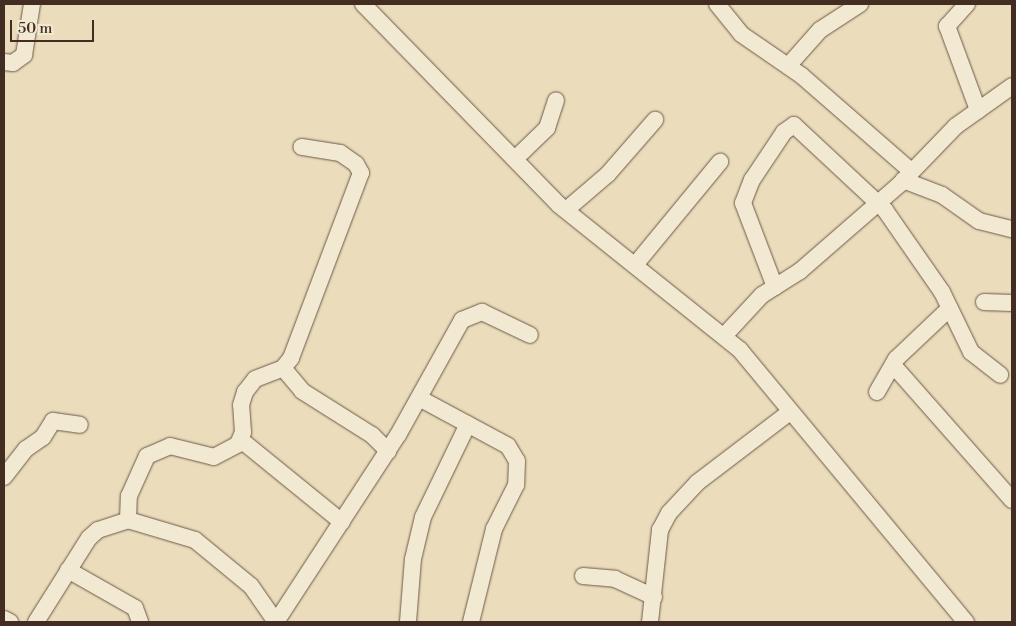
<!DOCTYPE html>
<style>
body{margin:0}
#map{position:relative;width:1016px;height:626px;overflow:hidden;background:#ebddbb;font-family:"Libre Bodoni",serif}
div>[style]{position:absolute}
.roads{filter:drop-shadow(0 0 1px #6d5848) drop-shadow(0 0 1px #6d5848)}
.minor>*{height:16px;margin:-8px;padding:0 8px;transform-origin:8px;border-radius:8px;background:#f2e9d3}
span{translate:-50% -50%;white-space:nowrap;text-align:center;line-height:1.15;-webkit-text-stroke:4.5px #f2e9d3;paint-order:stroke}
.frame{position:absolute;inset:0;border:5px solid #432c21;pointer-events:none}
.scale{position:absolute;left:10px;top:20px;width:84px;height:22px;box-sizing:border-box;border:2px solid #432c21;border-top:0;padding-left:6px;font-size:15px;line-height:18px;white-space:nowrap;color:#432c21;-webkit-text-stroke:4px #f2e9d3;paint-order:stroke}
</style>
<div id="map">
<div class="roads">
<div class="minor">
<i style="left:363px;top:4px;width:281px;rotate:45.7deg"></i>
<i style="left:559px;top:205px;width:232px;rotate:38.7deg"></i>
<i style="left:740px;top:350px;width:354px;rotate:50.3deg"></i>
<i style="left:717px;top:4px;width:38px;rotate:51deg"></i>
<i style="left:741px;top:34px;width:74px;rotate:34.5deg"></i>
<i style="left:802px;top:76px;width:145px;rotate:41.1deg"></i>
<i style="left:967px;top:4px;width:30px;rotate:132deg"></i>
<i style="left:947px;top:26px;width:90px;rotate:69.7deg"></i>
<i style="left:4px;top:62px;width:9px;rotate:6deg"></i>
<i style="left:13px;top:63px;width:14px;rotate:-36deg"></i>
<i style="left:24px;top:55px;width:52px;rotate:-81.1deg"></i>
<i style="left:788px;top:66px;width:48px;rotate:-48.4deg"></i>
<i style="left:820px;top:30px;width:48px;rotate:-33deg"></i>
<i style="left:515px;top:159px;width:45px;rotate:-44.1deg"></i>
<i style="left:547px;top:128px;width:29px;rotate:-72deg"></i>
<i style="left:903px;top:180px;width:42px;rotate:21deg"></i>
<i style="left:942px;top:195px;width:45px;rotate:35.1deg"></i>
<i style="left:979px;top:221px;width:34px;rotate:14deg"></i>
<i style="left:566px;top:210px;width:55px;rotate:-40.6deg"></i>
<i style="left:608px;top:174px;width:72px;rotate:-49deg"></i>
<i style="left:635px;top:265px;width:134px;rotate:-50.5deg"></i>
<i style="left:775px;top:287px;width:90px;rotate:-110.9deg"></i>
<i style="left:743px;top:203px;width:25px;rotate:-69deg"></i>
<i style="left:752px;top:180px;width:58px;rotate:-56.3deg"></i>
<i style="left:784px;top:132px;width:12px;rotate:-35deg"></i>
<i style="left:794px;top:125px;width:125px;rotate:43deg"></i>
<i style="left:885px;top:210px;width:100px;rotate:55.2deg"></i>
<i style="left:942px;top:292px;width:67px;rotate:64.2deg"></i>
<i style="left:971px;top:352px;width:37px;rotate:38deg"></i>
<i style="left:984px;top:302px;width:28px;rotate:2deg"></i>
<i style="left:724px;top:336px;width:56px;rotate:-47.2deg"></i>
<i style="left:762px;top:295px;width:45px;rotate:-32.3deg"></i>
<i style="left:800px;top:271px;width:131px;rotate:-41deg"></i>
<i style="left:899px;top:185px;width:82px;rotate:-46deg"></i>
<i style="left:956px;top:126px;width:69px;rotate:-35.5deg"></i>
<i style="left:893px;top:365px;width:180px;rotate:48.6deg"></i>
<i style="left:283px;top:368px;width:30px;rotate:50deg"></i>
<i style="left:302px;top:391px;width:83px;rotate:32.2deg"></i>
<i style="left:372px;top:435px;width:23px;rotate:45deg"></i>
<i style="left:877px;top:392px;width:38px;rotate:-60deg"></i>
<i style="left:896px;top:359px;width:74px;rotate:-43.4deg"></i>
<i style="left:419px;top:398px;width:101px;rotate:28.3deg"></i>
<i style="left:508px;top:446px;width:17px;rotate:59deg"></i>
<i style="left:517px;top:461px;width:24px;rotate:92deg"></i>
<i style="left:516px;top:485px;width:49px;rotate:116.6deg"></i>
<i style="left:494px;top:529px;width:96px;rotate:103.9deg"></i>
<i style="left:241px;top:440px;width:130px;rotate:39.1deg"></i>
<i style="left:4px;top:477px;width:36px;rotate:-52deg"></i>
<i style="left:26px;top:449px;width:21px;rotate:-35deg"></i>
<i style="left:43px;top:437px;width:19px;rotate:-58deg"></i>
<i style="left:53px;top:421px;width:27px;rotate:8deg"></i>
<i style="left:128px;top:520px;width:24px;rotate:-88deg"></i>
<i style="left:129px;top:496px;width:44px;rotate:-65.8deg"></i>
<i style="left:147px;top:456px;width:25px;rotate:-23deg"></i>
<i style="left:170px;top:446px;width:45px;rotate:14deg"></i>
<i style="left:214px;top:457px;width:27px;rotate:-28deg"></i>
<i style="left:238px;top:444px;width:13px;rotate:-67deg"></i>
<i style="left:243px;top:432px;width:27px;rotate:-94deg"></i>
<i style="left:241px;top:405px;width:14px;rotate:-73deg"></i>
<i style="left:245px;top:392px;width:16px;rotate:-52deg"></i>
<i style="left:255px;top:379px;width:30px;rotate:-21deg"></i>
<i style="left:283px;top:368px;width:13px;rotate:-51deg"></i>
<i style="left:291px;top:358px;width:198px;rotate:-69.3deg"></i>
<i style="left:361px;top:173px;width:10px;rotate:-119deg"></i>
<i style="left:356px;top:164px;width:19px;rotate:-145deg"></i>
<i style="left:340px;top:153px;width:39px;rotate:-171deg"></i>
<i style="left:68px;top:570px;width:77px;rotate:29.6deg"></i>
<i style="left:135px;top:608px;width:15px;rotate:70deg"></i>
<i style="left:583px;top:576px;width:32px;rotate:5deg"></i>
<i style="left:615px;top:579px;width:43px;rotate:24.8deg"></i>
<i style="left:4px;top:619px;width:7px;rotate:27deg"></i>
<i style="left:36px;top:622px;width:99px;rotate:-57.8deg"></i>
<i style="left:89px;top:538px;width:12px;rotate:-42deg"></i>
<i style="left:98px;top:530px;width:32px;rotate:-18deg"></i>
<i style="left:128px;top:520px;width:70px;rotate:16.6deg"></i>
<i style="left:195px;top:540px;width:72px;rotate:39.4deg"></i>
<i style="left:251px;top:586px;width:44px;rotate:55.2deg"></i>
<i style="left:276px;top:622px;width:223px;rotate:-56.9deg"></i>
<i style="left:398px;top:435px;width:132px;rotate:-60.9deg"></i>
<i style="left:462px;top:320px;width:22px;rotate:-22deg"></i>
<i style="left:482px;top:312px;width:53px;rotate:25.6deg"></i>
<i style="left:408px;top:622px;width:63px;rotate:-85.5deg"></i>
<i style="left:413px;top:559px;width:43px;rotate:-76.6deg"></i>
<i style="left:423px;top:517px;width:103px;rotate:-64.2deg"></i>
<i style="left:650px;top:622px;width:93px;rotate:-83.8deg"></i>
<i style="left:660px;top:530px;width:19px;rotate:-62deg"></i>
<i style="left:669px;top:513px;width:42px;rotate:-46.9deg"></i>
<i style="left:698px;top:482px;width:116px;rotate:-37.3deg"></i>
</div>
</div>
<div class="frame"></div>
<div class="scale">50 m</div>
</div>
